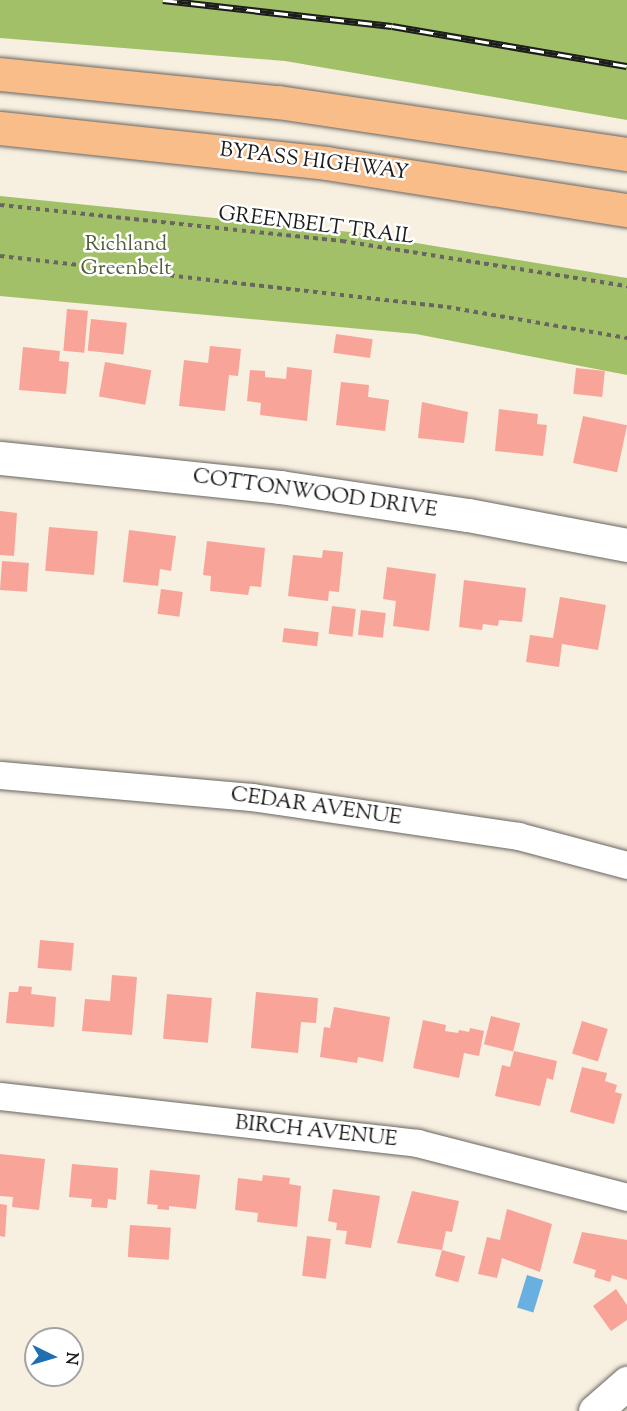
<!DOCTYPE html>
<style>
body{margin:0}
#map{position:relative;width:627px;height:1411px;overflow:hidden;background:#f7efe0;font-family:"Sorts Mill Goudy",serif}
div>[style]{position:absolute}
.green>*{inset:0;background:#a2c067}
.water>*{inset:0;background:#69afdf;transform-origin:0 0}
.building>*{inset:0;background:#f8a498;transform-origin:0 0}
.path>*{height:4px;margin-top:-2px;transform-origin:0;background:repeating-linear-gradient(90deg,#696661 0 4.5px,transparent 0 9px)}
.roads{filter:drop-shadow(0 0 2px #696661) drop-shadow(0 0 2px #696661)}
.minor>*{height:27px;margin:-13.5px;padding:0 13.5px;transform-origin:13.5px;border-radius:13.5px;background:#fff}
.tertiary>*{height:33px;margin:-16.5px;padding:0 16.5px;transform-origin:16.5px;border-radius:16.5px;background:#fff}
.trunk>*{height:33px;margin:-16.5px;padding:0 16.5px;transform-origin:16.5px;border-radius:16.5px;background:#f8bd89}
.rail>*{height:7px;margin-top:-3.5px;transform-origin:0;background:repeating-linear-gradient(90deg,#fff 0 14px,#1c1c1c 0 28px);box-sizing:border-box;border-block:2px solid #1c1c1c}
span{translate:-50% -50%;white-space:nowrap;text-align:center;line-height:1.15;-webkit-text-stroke:5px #fff;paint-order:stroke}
.street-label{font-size:21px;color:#1c1c1c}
.park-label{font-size:21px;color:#525e3a}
.north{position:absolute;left:24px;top:1327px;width:60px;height:60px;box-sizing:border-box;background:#fff;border:2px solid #a4a4a4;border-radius:50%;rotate:95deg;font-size:16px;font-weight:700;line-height:24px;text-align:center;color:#1c1c1c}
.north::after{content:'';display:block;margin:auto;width:21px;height:27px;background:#1f6fb2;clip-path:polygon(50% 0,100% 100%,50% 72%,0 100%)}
</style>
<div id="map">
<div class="green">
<i style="clip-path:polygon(0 0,627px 0,627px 120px,285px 61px,0 38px)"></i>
<i style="clip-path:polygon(0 196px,350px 232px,627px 278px,627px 375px,416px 334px,0 296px)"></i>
</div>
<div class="water">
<i style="left:527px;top:1275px;width:17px;height:34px;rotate:17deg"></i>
</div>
<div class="building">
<i style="left:67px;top:309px;width:21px;height:42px;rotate:5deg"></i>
<i style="left:91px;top:319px;width:36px;height:32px;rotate:6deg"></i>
<i style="left:336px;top:334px;width:37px;height:19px;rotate:8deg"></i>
<i style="clip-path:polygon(210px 346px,241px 349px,238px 376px,229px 375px,225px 411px,179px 406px,184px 360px,208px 363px)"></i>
<i style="clip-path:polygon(23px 347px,60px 351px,59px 361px,69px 362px,66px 394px,19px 390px)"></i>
<i style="left:105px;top:362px;width:47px;height:35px;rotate:10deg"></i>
<i style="clip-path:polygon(287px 367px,312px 370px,307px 421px,260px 415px,261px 403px,247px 401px,250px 370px,265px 371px,265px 377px,286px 379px)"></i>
<i style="left:576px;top:368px;width:29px;height:26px;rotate:6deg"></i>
<i style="clip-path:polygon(341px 382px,369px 385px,368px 397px,389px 400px,385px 431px,336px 425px)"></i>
<i style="clip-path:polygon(422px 402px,468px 412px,464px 443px,418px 438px)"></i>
<i style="clip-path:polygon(499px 409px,538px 414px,537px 424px,547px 425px,543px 456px,495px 451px)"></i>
<i style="left:583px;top:416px;width:45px;height:48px;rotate:12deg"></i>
<i style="clip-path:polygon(0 511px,17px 513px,14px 556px,0 555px)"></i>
<i style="left:49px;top:527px;width:49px;height:44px;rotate:5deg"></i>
<i style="clip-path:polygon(129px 530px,176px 536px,171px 571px,160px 569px,158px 586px,123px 582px)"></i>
<i style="clip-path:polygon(207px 541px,265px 548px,261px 587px,250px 586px,248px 595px,210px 591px,211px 576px,203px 575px)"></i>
<i style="clip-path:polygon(323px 550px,343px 552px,339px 592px,329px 591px,328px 601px,288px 596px,293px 555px,322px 558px)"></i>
<i style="left:2px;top:561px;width:27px;height:29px;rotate:4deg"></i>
<i style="clip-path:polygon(387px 567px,436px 574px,429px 631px,393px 626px,396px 601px,383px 599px)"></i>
<i style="clip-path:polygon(464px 580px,526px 588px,522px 622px,499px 620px,498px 626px,483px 624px,482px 630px,459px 627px)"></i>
<i style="left:161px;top:589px;width:22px;height:25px;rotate:8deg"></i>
<i style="clip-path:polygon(560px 597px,606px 605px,598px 650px,562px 644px,559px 667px,526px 662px,530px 635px,553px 638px)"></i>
<i style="left:332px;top:606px;width:24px;height:28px;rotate:7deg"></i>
<i style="left:361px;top:610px;width:25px;height:25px;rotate:7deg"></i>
<i style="left:284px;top:628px;width:35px;height:14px;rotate:7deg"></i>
<i style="left:40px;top:940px;width:34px;height:28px;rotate:5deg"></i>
<i style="clip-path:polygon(112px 975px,137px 977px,132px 1035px,82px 1031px,85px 999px,110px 1001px)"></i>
<i style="clip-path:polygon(19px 986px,32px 987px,31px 994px,56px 997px,54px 1027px,6px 1023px,9px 992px,18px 992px)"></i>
<i style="clip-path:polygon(256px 992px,318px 998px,316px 1023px,301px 1022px,298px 1053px,251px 1048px)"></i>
<i style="left:167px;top:994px;width:45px;height:45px;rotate:5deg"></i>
<i style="clip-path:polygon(334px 1007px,390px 1017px,383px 1062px,358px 1057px,357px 1063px,320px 1057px,324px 1027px,330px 1028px)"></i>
<i style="left:491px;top:1016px;width:30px;height:29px;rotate:14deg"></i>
<i style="clip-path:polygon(423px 1020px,446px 1025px,445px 1031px,458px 1033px,459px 1030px,469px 1032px,470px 1028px,484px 1031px,479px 1056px,464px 1053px,459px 1078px,413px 1068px)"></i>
<i style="left:582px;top:1021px;width:27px;height:34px;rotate:17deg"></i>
<i style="clip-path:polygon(514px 1051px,557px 1061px,553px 1080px,547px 1078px,540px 1106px,495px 1096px,502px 1065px,510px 1067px)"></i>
<i style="clip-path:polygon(582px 1067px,607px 1073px,605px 1081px,617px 1085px,615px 1092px,622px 1094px,614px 1124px,570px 1112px)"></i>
<i style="clip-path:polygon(0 1154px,45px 1159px,39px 1210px,12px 1207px,13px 1197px,0 1196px)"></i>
<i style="clip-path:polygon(72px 1164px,118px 1168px,116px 1200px,108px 1199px,107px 1208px,91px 1207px,92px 1199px,69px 1197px)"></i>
<i style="clip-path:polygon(150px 1170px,200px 1175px,196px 1209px,169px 1206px,169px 1210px,157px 1209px,158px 1205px,147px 1204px)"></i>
<i style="clip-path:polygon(263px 1175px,290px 1178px,289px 1184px,301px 1186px,297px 1227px,257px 1222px,258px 1213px,235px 1210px,238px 1178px,262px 1181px)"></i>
<i style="clip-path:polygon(333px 1189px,380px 1196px,371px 1248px,345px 1244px,347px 1231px,336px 1230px,337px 1223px,328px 1221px)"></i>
<i style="clip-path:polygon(412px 1191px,459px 1201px,452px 1232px,446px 1231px,442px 1250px,397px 1243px)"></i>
<i style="clip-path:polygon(0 1204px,7px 1205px,5px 1237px,0 1236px)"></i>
<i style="clip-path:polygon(507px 1209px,552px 1224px,540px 1272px,502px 1258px,497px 1278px,478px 1274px,487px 1237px,500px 1240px)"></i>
<i style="left:130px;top:1225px;width:41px;height:32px;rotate:4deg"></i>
<i style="clip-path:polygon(582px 1232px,627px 1240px,627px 1280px,612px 1275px,610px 1282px,594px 1277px,596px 1270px,573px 1263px)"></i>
<i style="left:307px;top:1236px;width:24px;height:40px;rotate:7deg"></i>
<i style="left:442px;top:1250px;width:24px;height:27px;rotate:15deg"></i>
<i style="clip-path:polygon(616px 1289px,627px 1305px,627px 1320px,611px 1331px,593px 1306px)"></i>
</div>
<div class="path">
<i style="left:0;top:205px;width:344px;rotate:6deg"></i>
<i style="left:342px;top:241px;width:289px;rotate:9deg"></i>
<i style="left:0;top:256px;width:450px;rotate:6.5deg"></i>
<i style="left:447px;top:307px;width:183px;rotate:9.8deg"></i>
</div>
<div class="roads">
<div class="minor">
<i style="left:0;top:775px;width:253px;rotate:5deg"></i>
<i style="left:252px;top:797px;width:269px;rotate:8.3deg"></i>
<i style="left:518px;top:836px;width:113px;rotate:14.9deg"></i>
<i style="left:0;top:1096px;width:420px;rotate:6.4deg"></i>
<i style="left:417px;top:1143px;width:217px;rotate:14.4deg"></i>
</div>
<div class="tertiary">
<i style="left:0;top:458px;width:281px;rotate:5.9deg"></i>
<i style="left:280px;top:487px;width:190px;rotate:8.5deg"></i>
<i style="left:468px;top:515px;width:162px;rotate:10.7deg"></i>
<i style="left:595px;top:1411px;width:43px;rotate:-41.2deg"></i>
</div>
<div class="trunk">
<i style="left:0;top:74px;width:279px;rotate:5.8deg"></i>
<i style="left:278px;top:102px;width:353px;rotate:8.5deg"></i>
<i style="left:0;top:128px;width:328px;rotate:6.1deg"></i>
<i style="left:326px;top:163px;width:305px;rotate:8.9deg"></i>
</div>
</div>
<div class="rail">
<i style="left:163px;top:0;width:230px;rotate:6.5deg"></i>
<i style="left:392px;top:26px;width:238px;rotate:9.7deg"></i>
</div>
<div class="street-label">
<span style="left:314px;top:162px;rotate:7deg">BYPASS HIGHWAY</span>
<span style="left:316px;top:226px;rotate:7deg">GREENBELT TRAIL</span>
<span style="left:315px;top:494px;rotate:8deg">COTTONWOOD DRIVE</span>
<span style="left:316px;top:807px;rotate:8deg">CEDAR AVENUE</span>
<span style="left:316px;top:1132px;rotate:6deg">BIRCH AVENUE</span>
</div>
<div class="park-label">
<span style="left:126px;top:257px">Richland<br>Greenbelt</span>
</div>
<div class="north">N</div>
</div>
